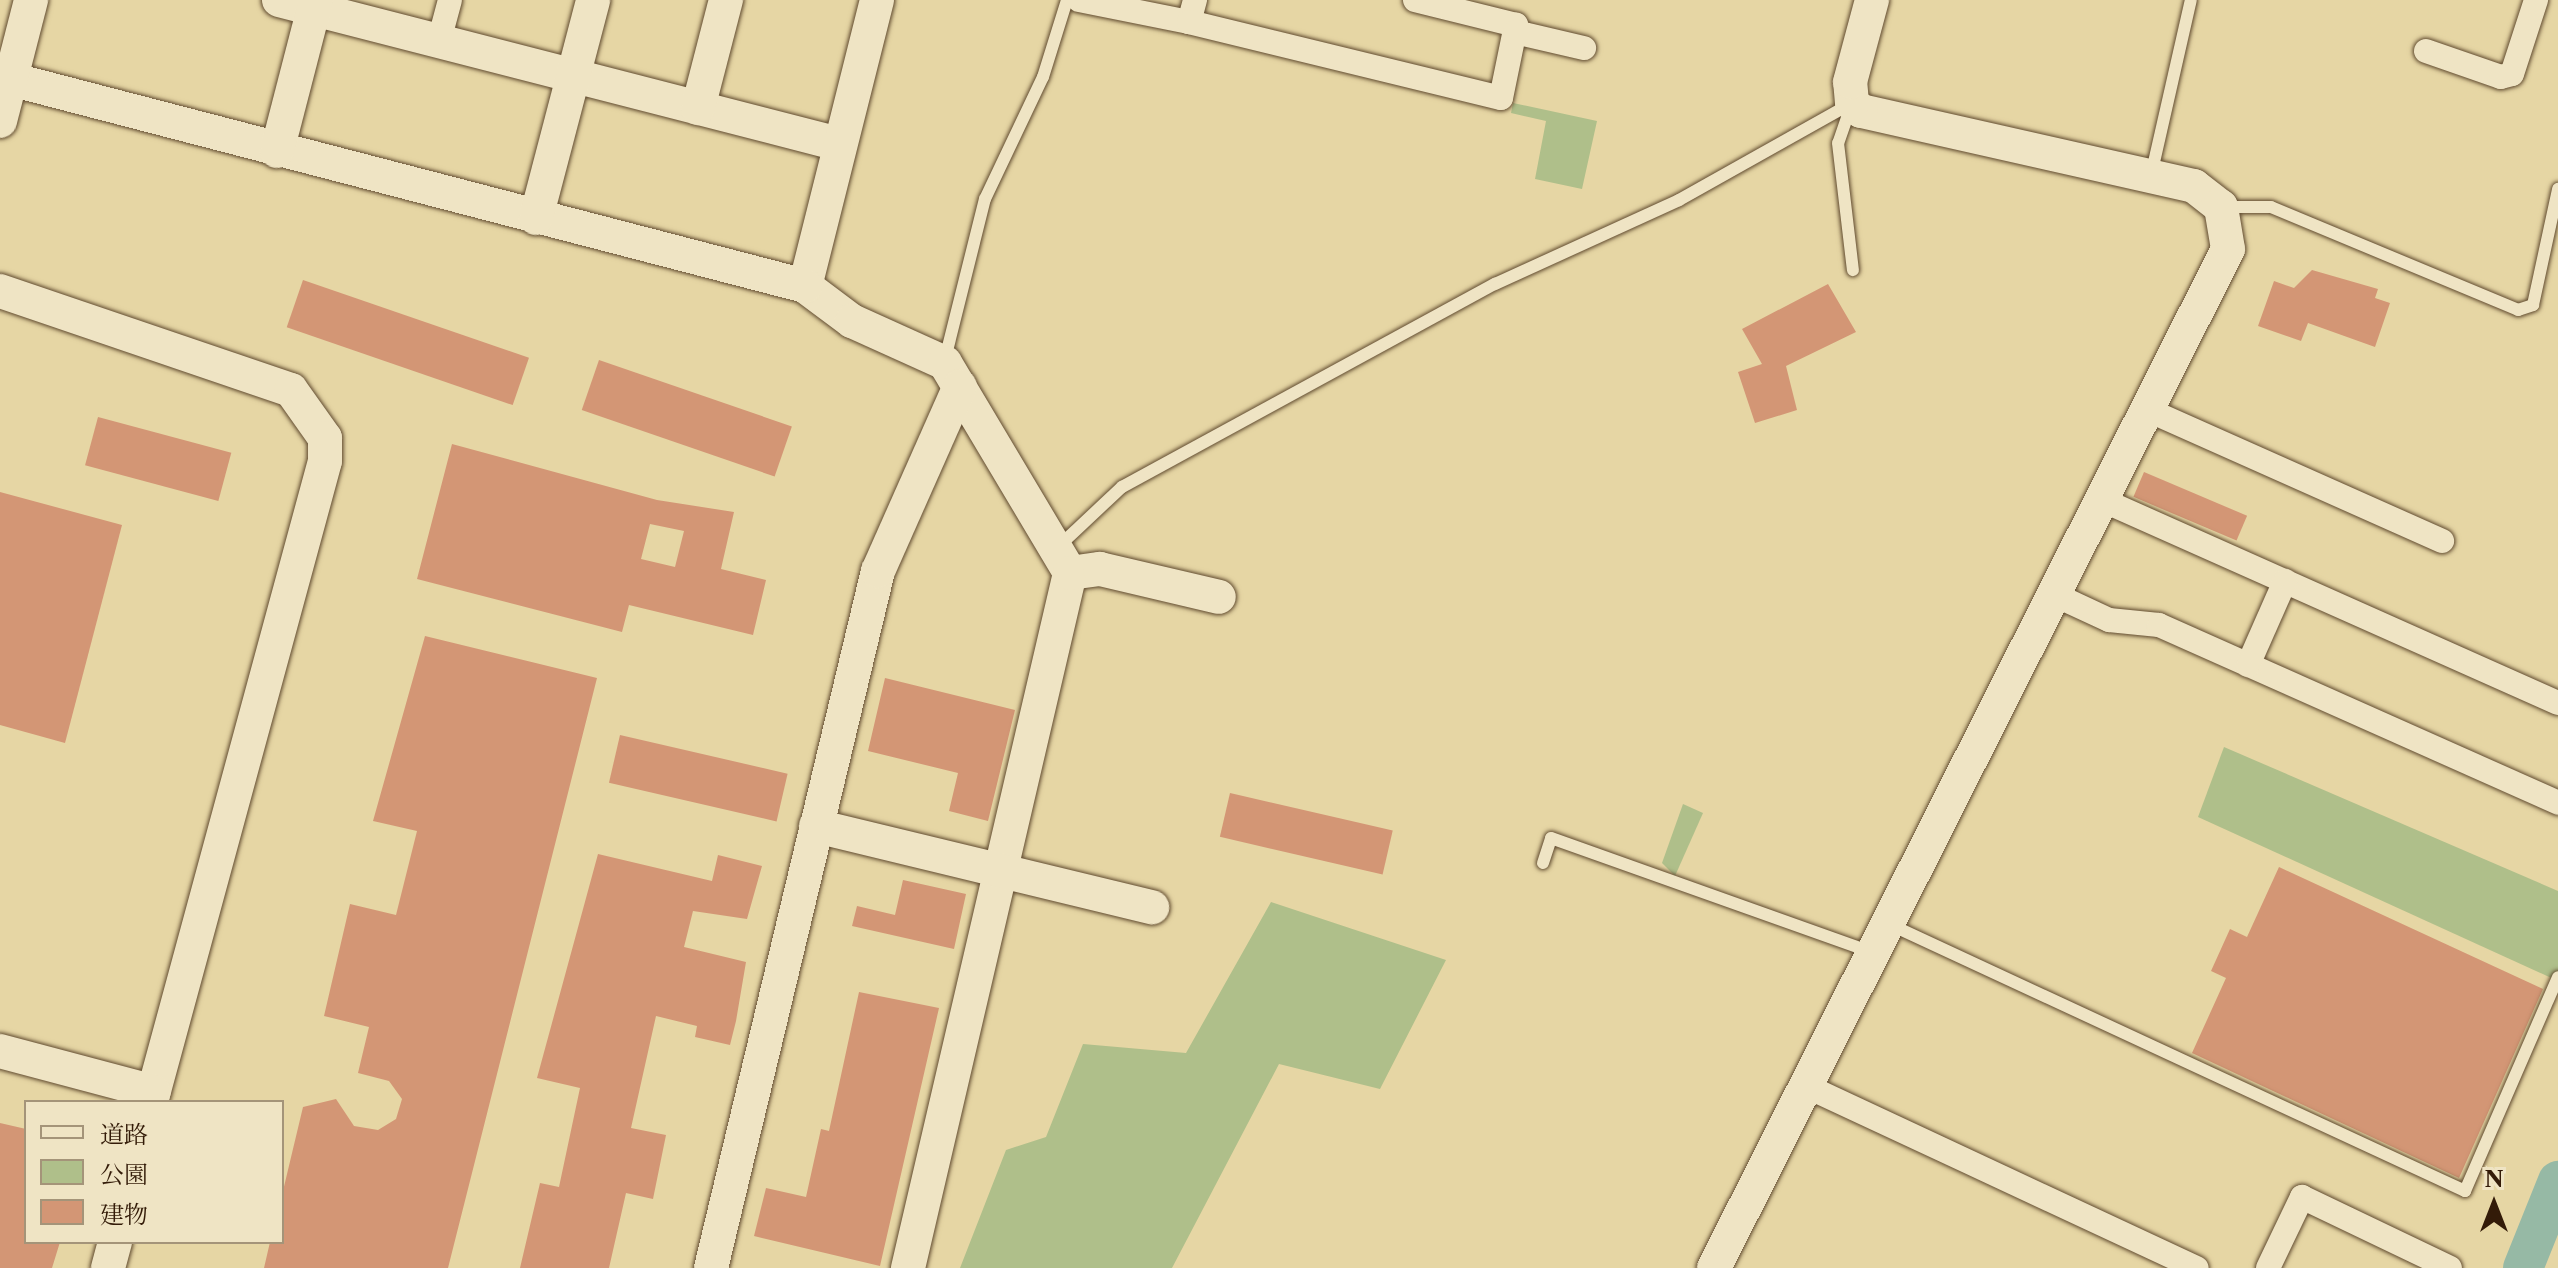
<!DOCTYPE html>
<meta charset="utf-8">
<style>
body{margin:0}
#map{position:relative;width:2558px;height:1268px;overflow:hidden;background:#e6d6a4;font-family:"Libre Caslon Text","Noto Serif JP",serif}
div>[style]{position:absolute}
.green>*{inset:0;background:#afbf8a}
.river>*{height:40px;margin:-20px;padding:0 20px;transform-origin:20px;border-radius:20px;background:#96b9a5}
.building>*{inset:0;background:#d39675;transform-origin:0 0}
.roads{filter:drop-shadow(0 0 2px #604a2f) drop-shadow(0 0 2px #604a2f)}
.lane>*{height:12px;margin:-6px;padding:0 6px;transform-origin:6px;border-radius:6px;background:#efe4c4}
.street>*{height:24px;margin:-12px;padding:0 12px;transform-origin:12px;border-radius:12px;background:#efe4c4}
.secondary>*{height:34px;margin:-17px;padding:0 17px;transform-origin:17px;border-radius:17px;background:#efe4c4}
span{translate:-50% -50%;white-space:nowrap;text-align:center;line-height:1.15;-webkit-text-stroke:7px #efe4c4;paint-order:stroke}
.legend{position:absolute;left:24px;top:1100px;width:260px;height:144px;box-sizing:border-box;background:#efe4c4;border:2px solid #a49479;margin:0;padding:10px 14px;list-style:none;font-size:24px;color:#331b08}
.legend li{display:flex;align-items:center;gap:16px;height:40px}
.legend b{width:40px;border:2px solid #a49479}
.north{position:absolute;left:2454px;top:1164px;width:80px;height:80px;-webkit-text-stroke:6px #efe4c4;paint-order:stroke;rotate:0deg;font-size:22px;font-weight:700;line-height:32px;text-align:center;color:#331b08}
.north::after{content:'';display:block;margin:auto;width:28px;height:36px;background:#331b08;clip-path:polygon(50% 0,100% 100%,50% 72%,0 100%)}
</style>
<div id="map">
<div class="green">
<i style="clip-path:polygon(1513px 103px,1597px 121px,1582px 189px,1535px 179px,1546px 121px,1511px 113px)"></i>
<i style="clip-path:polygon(2224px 747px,2558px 891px,2558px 981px,2198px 817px)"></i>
<i style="clip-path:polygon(1683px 804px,1703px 813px,1675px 876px,1662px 863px)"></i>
<i style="clip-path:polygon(1271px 902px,1446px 960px,1380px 1089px,1279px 1064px,1172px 1268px,960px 1268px,1006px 1150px,1046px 1137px,1083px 1044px,1186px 1053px)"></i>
</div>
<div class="river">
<i style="left:2523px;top:1268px;width:94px;rotate:-68.1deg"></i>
</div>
<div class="building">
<i style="clip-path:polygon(2312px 270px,2378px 289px,2375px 298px,2390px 303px,2375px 347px,2308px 323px,2301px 341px,2258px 326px,2274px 281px,2294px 288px)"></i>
<i style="left:303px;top:280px;width:239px;height:50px;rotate:19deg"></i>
<i style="clip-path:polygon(1828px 284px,1856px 332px,1786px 366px,1797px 410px,1755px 423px,1738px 372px,1762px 364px,1742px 329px)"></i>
<i style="left:599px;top:360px;width:204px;height:53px;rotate:19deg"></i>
<i style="left:98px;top:417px;width:138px;height:50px;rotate:15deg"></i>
<i style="clip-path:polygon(evenodd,452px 444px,657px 500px,734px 512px,721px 569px,766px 580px,753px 635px,629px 605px,622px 632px,417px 579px,452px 444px,650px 524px,684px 531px,675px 567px,641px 559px,650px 524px)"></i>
<i style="left:2144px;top:472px;width:112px;height:27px;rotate:23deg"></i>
<i style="clip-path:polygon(0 492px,122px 525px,65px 743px,0 725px)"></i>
<i style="clip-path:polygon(425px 636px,597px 678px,448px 1268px,264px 1268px,270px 1242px,282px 1242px,282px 1195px,303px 1107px,336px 1099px,354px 1126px,378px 1130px,396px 1119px,402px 1099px,389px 1081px,358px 1073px,369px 1027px,324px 1016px,350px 904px,396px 915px,417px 831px,373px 821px)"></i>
<i style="clip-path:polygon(885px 678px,1015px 710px,988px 821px,949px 811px,958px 773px,868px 751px)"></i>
<i style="left:620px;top:735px;width:172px;height:49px;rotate:13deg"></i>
<i style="left:1230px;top:793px;width:167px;height:45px;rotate:13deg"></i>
<i style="clip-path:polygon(598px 854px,712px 881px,718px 855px,762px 866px,747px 919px,693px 911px,684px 947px,746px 962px,736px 1021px,730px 1045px,695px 1037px,697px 1026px,656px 1016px,631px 1128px,666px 1135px,653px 1199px,626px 1193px,609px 1268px,520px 1268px,540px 1183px,559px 1187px,580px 1088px,537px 1078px)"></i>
<i style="clip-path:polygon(2279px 867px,2543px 989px,2459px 1178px,2192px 1053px,2226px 978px,2211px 971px,2230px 929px,2247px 937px)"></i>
<i style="clip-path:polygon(903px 880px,966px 894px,954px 949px,852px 926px,857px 906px,895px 915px)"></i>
<i style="clip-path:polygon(859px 992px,939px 1008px,880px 1266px,754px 1236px,766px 1188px,806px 1197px,821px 1129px,829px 1131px)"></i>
<i style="clip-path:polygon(0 1123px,26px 1129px,26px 1242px,60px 1242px,52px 1268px,0 1268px)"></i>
</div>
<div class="roads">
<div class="lane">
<i style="left:1851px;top:106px;width:39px;rotate:109deg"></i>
<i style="left:1838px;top:143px;width:128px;rotate:83.3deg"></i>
<i style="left:2152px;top:171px;width:175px;rotate:-77.2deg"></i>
<i style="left:2221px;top:207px;width:50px"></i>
<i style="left:2271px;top:207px;width:268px;rotate:22.6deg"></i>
<i style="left:2518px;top:310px;width:16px;rotate:-18deg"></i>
<i style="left:2533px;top:305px;width:119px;rotate:-77.8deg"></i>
<i style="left:945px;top:359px;width:165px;rotate:-76deg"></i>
<i style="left:985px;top:199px;width:135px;rotate:-64.6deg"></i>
<i style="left:1043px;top:77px;width:81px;rotate:-72.7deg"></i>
<i style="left:1058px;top:547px;width:88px;rotate:-43.2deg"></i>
<i style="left:1122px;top:487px;width:425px;rotate:-28.6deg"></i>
<i style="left:1495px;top:284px;width:202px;rotate:-24.5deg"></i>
<i style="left:1679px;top:200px;width:198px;rotate:-29.3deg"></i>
<i style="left:1543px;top:863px;width:26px;rotate:-72deg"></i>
<i style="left:1551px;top:838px;width:341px;rotate:19.6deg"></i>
<i style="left:1889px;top:924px;width:635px;rotate:24.87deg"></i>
<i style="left:2465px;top:1191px;width:233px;rotate:-66.5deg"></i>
</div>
<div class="street">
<i style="left:1079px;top:0;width:112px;rotate:11.3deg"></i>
<i style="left:1195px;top:0;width:23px;rotate:105deg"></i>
<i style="left:1189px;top:22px;width:321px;rotate:13.7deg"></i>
<i style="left:1501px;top:98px;width:75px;rotate:-78.4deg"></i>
<i style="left:1516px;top:25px;width:104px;rotate:-166.1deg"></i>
<i style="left:1515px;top:32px;width:71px;rotate:13.1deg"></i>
<i style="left:439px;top:41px;width:42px;rotate:-75deg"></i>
<i style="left:2426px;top:51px;width:79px;rotate:19.1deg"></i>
<i style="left:2501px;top:77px;width:11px;rotate:-15deg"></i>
<i style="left:2512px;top:74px;width:78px;rotate:-72deg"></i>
<i style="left:2148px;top:410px;width:322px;rotate:24deg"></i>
<i style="left:2100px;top:499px;width:501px;rotate:24.01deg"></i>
<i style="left:2053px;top:594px;width:62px;rotate:24.9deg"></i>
<i style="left:2109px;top:620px;width:50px;rotate:5.7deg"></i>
<i style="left:2159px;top:625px;width:437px;rotate:24deg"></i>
<i style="left:2248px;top:665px;width:92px;rotate:-66.2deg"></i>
<i style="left:1806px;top:1086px;width:431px;rotate:25deg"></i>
<i style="left:2268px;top:1268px;width:79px;rotate:-64.4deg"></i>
<i style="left:2302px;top:1197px;width:164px;rotate:25.6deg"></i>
</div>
<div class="secondary">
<i style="left:279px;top:0;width:578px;rotate:14.42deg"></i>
<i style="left:877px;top:0;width:295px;rotate:104.1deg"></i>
<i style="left:805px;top:286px;width:59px;rotate:36.7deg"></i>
<i style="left:852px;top:321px;width:102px;rotate:24.3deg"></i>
<i style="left:945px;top:363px;width:244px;rotate:59.2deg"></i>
<i style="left:1070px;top:573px;width:714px;rotate:103.12deg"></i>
<i style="left:10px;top:79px;width:822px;rotate:14.59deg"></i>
<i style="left:698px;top:108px;width:112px;rotate:-75.5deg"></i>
<i style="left:0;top:121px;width:125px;rotate:-75.6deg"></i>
<i style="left:277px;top:151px;width:156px;rotate:-75.5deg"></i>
<i style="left:536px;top:218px;width:225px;rotate:-75.3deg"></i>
<i style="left:0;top:291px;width:307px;rotate:18.8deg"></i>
<i style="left:291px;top:390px;width:59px;rotate:54.7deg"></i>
<i style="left:325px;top:438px;width:23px;rotate:90deg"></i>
<i style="left:325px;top:461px;width:664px;rotate:105.19deg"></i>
<i style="left:1070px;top:573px;width:30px;rotate:-8deg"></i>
<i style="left:1100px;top:569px;width:122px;rotate:13.2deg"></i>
<i style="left:816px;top:826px;width:346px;rotate:13.6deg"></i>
<i style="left:0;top:1051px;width:159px;rotate:14.9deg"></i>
<i style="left:108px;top:1268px;width:27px;rotate:-75deg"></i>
<i style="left:711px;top:1268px;width:717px;rotate:-76.53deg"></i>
<i style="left:878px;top:571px;width:202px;rotate:-66.1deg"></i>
<i style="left:1714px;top:1268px;width:1141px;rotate:-63.23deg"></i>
<i style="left:2228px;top:249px;width:43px;rotate:-99.5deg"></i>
<i style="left:2221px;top:207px;width:34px;rotate:-142deg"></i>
<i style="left:2194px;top:186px;width:341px;rotate:-167.3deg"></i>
<i style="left:1861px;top:111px;width:12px;rotate:-138deg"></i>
<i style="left:1852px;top:103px;width:21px;rotate:-95deg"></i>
<i style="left:1850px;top:82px;width:85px;rotate:-75deg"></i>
</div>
</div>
<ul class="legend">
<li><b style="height:10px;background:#efe4c4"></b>道路</li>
<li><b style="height:22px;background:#afbf8a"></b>公園</li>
<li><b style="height:22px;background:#d39675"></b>建物</li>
</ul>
<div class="north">N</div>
</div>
